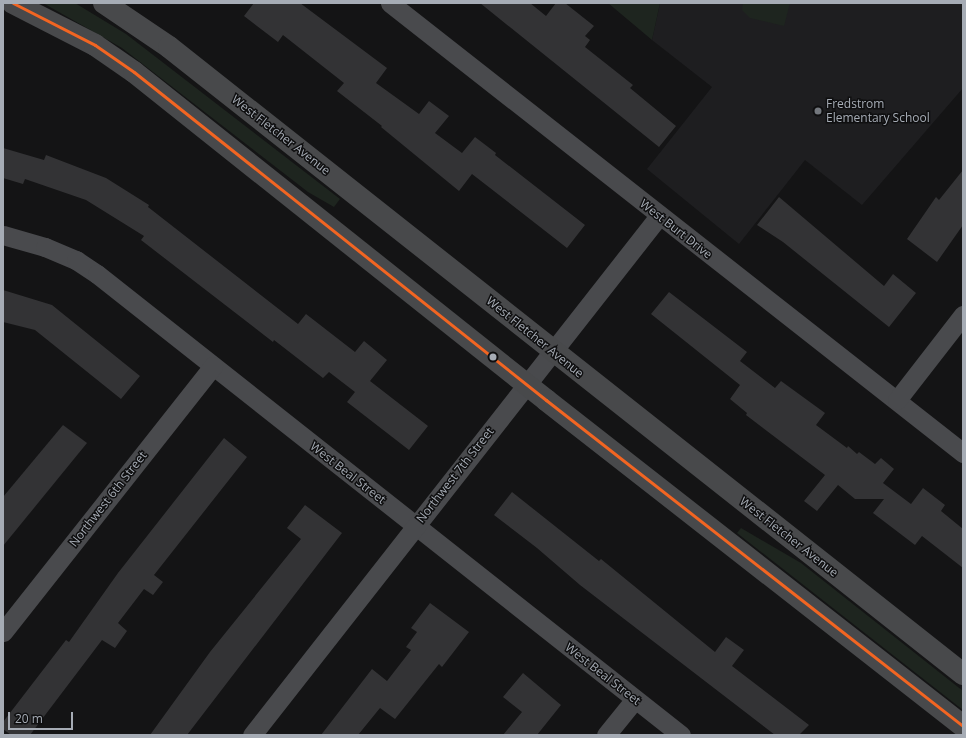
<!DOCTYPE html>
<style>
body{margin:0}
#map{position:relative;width:966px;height:738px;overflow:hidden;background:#141415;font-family:"Open Sans",sans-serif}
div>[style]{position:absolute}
.built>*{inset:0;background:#1e1e20}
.green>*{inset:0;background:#1e251f}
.building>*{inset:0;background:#333335}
.minor>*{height:19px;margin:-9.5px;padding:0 9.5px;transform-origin:9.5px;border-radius:9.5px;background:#494a4d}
.secondary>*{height:22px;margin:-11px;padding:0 11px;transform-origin:11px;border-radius:11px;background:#48494b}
.bus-1>*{height:3px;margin:-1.5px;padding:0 1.5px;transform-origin:1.5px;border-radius:1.5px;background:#f26522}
.dots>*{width:11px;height:11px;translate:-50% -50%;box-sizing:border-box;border:2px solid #0f0f10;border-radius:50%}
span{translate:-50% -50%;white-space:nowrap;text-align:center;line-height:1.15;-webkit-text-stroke:3px #0f0f10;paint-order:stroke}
.poi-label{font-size:12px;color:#a6acb5}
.left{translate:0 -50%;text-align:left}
.street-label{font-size:12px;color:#a6acb5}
.frame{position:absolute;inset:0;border:4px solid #a6acb5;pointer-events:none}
.scale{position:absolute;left:8px;top:712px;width:65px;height:18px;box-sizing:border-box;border:2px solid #a6acb5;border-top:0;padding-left:5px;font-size:12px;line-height:14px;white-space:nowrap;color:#a6acb5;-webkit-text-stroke:3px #0f0f10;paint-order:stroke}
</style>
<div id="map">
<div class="built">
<i style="clip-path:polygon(660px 3px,963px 3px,963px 88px,862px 205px,805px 160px,739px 244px,647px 169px,712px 87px,652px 40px)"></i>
</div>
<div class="green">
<i style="clip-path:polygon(43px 3px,75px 3px,126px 34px,340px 199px,334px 207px,308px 192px,122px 48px)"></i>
<i style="clip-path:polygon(608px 3px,660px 3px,652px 40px)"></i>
<i style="clip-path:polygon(743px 3px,790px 3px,784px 26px,750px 18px,742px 10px)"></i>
<i style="clip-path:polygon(741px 528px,801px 563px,963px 691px,963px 710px,737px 533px)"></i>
</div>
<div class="building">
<i style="clip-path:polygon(254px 3px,300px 3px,387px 68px,376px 83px,419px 114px,429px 101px,449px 116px,435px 133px,462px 153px,475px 137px,496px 153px,495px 155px,585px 225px,567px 248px,472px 174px,459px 191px,381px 127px,382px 126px,337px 91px,344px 83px,283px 35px,278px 42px,244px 16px)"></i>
<i style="clip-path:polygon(480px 3px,530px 3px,546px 16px,556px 3px,565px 3px,594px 26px,585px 36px,590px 40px,585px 47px,633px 85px,630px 88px,676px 126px,659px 147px)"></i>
<i style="clip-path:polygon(3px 148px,44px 160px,46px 155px,106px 178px,149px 205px,148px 207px,298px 324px,306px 314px,355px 352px,364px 341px,387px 360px,370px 381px,428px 426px,409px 450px,347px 402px,355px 392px,329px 372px,323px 378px,274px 340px,273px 342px,141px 240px,144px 236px,86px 200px,25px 179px,23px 184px,3px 178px)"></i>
<i style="clip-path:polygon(963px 170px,963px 225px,937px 262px,907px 239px,936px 197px,939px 200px)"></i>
<i style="clip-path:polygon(779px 197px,884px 286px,893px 274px,916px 293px,889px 327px,783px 242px,757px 225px)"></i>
<i style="clip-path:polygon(3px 290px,52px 305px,140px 376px,121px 399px,35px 330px,3px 322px)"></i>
<i style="clip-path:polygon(669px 292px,747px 352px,740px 361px,775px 388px,781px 381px,825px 413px,816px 425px,847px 448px,848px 446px,857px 454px,859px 452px,875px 464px,881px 458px,894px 469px,883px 483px,911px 504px,923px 488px,945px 505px,941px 511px,963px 529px,963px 568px,922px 536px,915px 545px,873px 513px,884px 499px,855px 499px,838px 485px,817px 511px,804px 501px,825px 475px,746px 415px,747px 413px,730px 399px,740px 385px,651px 314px)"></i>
<i style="clip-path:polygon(63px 425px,87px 443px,3px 546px,3px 497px)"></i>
<i style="clip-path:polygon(224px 438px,247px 457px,154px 575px,163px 582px,153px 595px,144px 589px,118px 623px,127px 631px,115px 648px,102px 640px,30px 735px,11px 735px,3px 729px,3px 722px,66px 640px,69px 642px,118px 573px)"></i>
<i style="clip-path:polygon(512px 492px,599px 561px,601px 559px,715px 652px,726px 637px,744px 650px,732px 666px,809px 725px,799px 735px,775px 735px,580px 585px,537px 548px,494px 515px)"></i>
<i style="clip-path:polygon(305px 505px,342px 533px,187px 735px,150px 735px,210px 652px,301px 539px,287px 528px)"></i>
<i style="clip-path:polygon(430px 603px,469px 632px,442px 667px,439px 664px,395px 719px,380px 708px,358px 735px,321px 735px,372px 669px,387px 681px,411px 650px,406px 647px,417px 632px,411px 628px)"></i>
<i style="clip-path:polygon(523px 673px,561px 705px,537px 735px,503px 735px,522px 712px,503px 697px)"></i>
</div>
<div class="minor">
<i style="left:390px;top:3px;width:729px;rotate:38.14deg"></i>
<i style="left:3px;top:235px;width:44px;rotate:15.9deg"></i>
<i style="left:45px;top:247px;width:34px;rotate:23deg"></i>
<i style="left:76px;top:260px;width:25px;rotate:34deg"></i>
<i style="left:97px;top:274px;width:744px;rotate:38.29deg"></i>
<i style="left:897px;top:400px;width:108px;rotate:-52.2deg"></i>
<i style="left:3px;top:632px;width:339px;rotate:-51.7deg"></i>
<i style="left:252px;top:735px;width:660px;rotate:-51.9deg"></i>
<i style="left:606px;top:735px;width:46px;rotate:-51.1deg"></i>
</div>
<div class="secondary">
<i style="left:13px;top:3px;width:92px;rotate:27.1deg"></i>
<i style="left:95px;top:45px;width:47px;rotate:34.7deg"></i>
<i style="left:134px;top:72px;width:527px;rotate:38.52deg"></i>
<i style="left:546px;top:400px;width:529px;rotate:38.02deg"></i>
<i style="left:104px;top:3px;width:78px;rotate:34.1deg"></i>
<i style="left:169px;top:47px;width:1012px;rotate:38.3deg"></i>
</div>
<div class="bus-1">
<i style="left:13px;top:3px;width:92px;rotate:27.1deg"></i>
<i style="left:95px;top:45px;width:47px;rotate:34.7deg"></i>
<i style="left:134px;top:72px;width:527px;rotate:38.52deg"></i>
<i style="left:546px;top:400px;width:529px;rotate:38.02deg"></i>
</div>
<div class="dots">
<i style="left:818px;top:111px;background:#73777d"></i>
<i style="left:493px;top:357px;background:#a6acb5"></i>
</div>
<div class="poi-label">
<span class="left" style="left:826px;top:111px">Fredstrom<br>Elementary School</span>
</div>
<div class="street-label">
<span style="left:281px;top:135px;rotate:38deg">West Fletcher Avenue</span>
<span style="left:676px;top:229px;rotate:38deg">West Burt Drive</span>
<span style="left:535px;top:337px;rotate:39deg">West Fletcher Avenue</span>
<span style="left:348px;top:473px;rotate:38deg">West Beal Street</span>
<span style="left:455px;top:475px;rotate:-52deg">Northwest 7th Street</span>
<span style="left:108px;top:499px;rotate:-52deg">Northwest 6th Street</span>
<span style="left:789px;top:537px;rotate:38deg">West Fletcher Avenue</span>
<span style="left:603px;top:674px;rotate:38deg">West Beal Street</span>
</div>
<div class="frame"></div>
<div class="scale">20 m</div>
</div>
